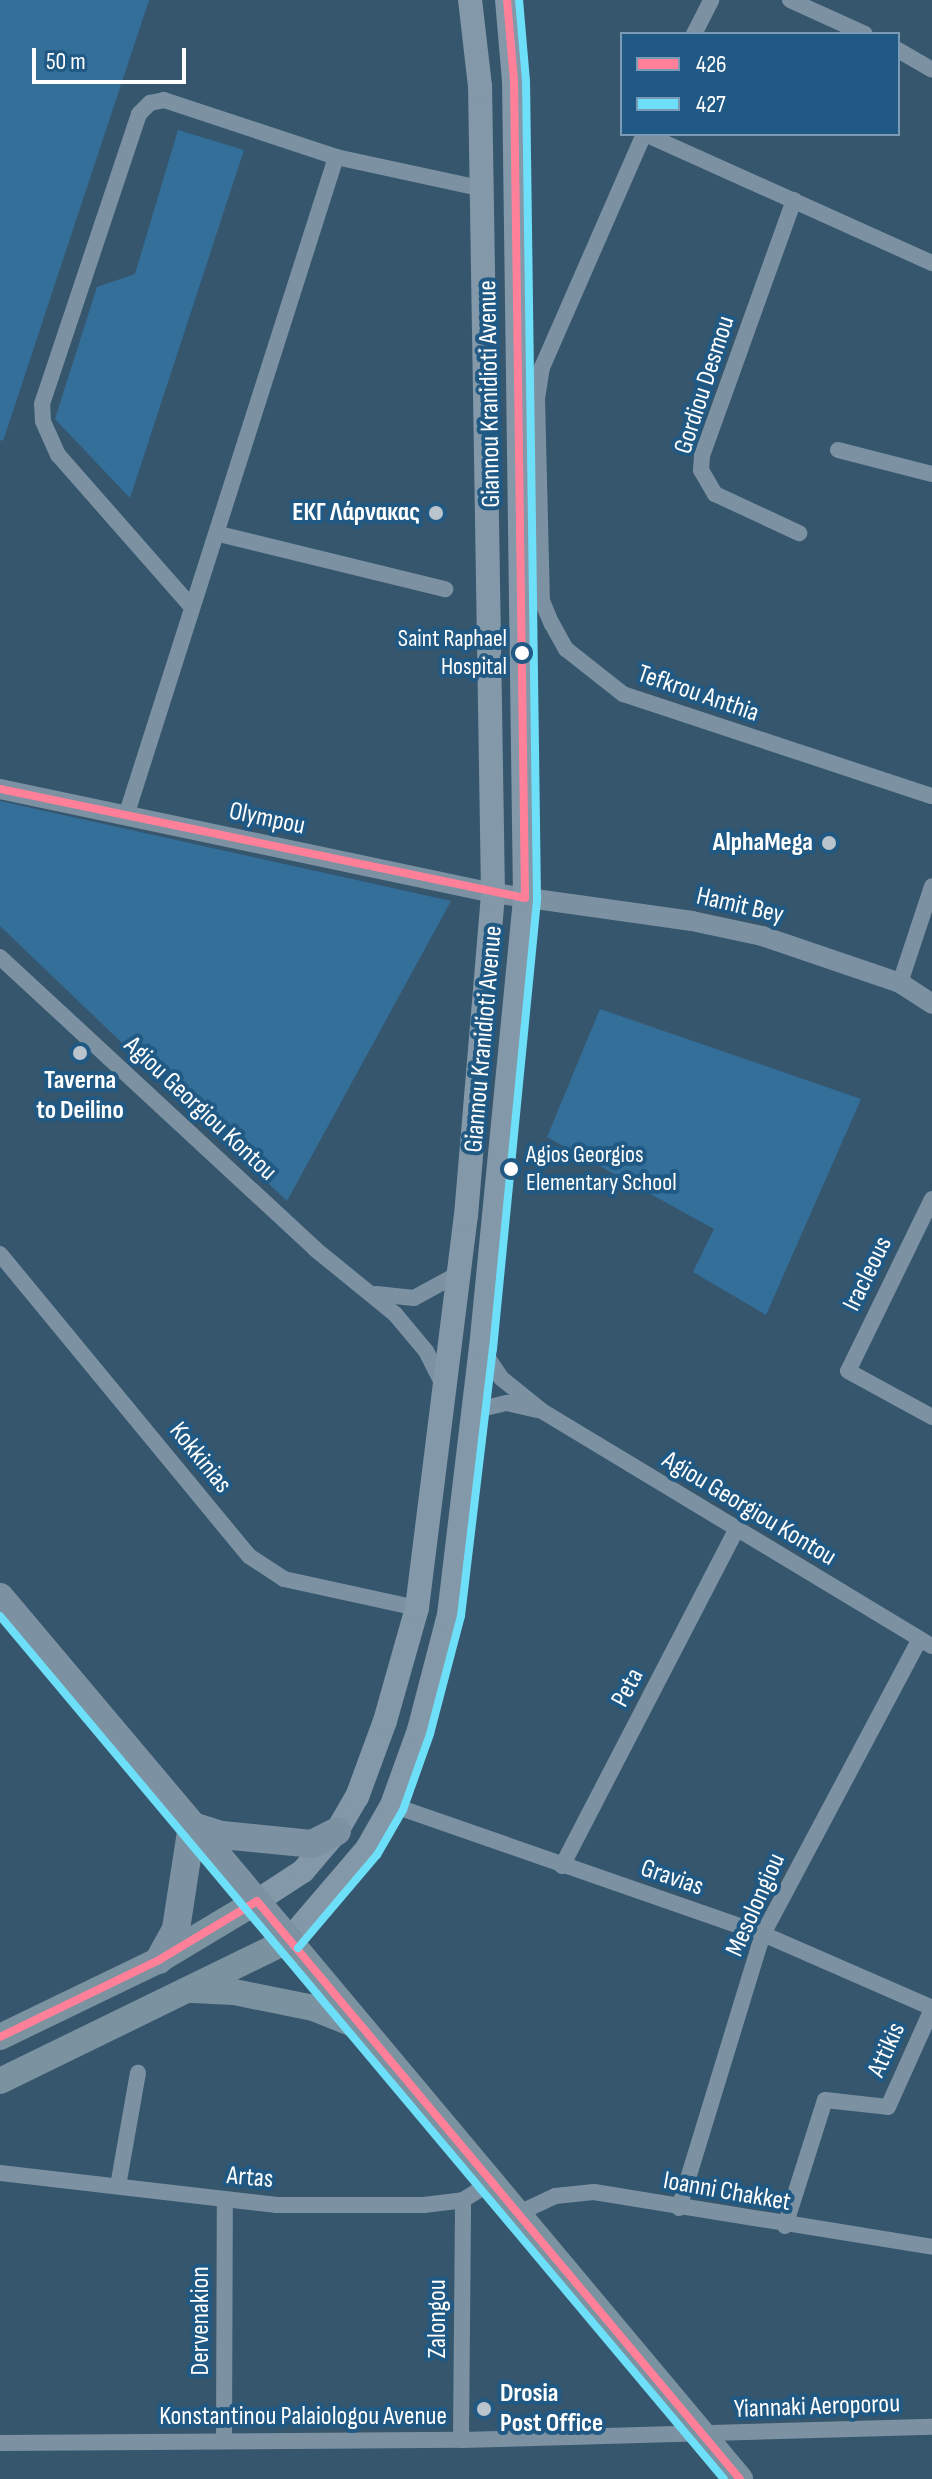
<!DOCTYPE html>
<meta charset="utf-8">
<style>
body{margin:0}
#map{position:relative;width:932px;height:2479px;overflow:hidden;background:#36566d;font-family:"Sofia Sans Condensed",sans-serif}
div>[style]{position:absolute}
.green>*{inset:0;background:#346f9a}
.minor>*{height:16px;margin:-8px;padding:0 8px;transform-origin:8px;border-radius:8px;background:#7c92a3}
.tertiary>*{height:20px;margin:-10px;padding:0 10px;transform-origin:10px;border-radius:10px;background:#7c92a3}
.secondary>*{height:24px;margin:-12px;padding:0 12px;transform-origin:12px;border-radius:12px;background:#8398a8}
.primary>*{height:26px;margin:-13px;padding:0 13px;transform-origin:13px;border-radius:13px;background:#7b92a0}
.trunk>*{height:28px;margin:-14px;padding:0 14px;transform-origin:14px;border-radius:14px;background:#7c92a2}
.bus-1>*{height:8px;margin:-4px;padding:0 4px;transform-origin:4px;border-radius:4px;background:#ff8098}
.bus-2>*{height:8px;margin:-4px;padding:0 4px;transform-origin:4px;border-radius:4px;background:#6ddff8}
.dots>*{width:22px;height:22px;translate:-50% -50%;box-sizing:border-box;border:4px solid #205983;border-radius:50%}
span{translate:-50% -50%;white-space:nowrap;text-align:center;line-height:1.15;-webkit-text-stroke:8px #205983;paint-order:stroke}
.bus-label{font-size:24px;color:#fff}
.right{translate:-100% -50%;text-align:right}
.left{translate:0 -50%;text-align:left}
.street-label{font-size:26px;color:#fff}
.poi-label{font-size:26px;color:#fff;font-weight:700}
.legend{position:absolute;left:620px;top:32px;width:280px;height:104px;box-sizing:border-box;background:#205983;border:2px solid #799bb5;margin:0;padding:10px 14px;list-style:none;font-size:24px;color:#fff}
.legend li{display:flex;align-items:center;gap:16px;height:40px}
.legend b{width:40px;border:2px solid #799bb5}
.scale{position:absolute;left:32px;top:48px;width:154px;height:36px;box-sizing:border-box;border:4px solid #fff;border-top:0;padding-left:10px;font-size:24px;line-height:28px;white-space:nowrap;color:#fff;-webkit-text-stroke:6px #205983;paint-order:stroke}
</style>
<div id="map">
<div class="green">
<i style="clip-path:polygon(0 0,149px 0,3px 441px,0 440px)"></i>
<i style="clip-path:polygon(178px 130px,244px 150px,130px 498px,55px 419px,97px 287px,135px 274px)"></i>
<i style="clip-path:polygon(0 801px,451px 901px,287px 1201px,0 926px)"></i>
<i style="clip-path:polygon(600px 1009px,861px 1099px,766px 1315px,693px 1272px,714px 1229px,547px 1137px)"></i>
</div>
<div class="minor">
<i style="left:790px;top:0;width:82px;rotate:24.4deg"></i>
<i style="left:694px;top:34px;width:38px;rotate:-63deg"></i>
<i style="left:898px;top:50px;width:39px;rotate:30deg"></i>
<i style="left:644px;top:134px;width:254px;rotate:113.6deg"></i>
<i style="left:542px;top:367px;width:32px;rotate:99deg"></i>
<i style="left:537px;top:399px;width:202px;rotate:88.6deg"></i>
<i style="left:542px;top:601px;width:25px;rotate:67deg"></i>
<i style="left:552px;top:624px;width:29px;rotate:61deg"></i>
<i style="left:566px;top:649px;width:73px;rotate:38.3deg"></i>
<i style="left:623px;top:694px;width:325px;rotate:18.3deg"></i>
<i style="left:645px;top:134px;width:315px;rotate:24.2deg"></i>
<i style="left:794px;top:200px;width:272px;rotate:109.8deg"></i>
<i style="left:702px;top:456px;width:14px;rotate:94deg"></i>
<i style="left:701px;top:470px;width:28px;rotate:60deg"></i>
<i style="left:715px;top:494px;width:93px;rotate:24.9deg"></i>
<i style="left:838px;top:450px;width:97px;rotate:14.3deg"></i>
<i style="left:219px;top:534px;width:233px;rotate:13.7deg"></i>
<i style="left:190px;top:605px;width:200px;rotate:-131.3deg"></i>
<i style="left:58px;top:455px;width:37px;rotate:-114deg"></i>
<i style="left:43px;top:421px;width:17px;rotate:-93deg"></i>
<i style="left:42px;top:404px;width:306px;rotate:-71.5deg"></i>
<i style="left:139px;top:114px;width:16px;rotate:-45deg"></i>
<i style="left:150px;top:103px;width:14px;rotate:-12deg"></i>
<i style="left:164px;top:100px;width:181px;rotate:18.3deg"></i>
<i style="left:336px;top:157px;width:146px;rotate:12.2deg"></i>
<i style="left:126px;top:816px;width:692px;rotate:-72.32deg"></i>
<i style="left:0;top:957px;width:430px;rotate:42.8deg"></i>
<i style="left:315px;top:1249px;width:103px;rotate:39.1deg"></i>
<i style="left:395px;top:1314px;width:48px;rotate:50deg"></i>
<i style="left:426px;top:1351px;width:39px;rotate:63deg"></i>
<i style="left:900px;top:983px;width:102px;rotate:-71.7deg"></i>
<i style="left:932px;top:1199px;width:191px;rotate:116deg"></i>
<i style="left:848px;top:1371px;width:96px;rotate:28.7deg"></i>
<i style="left:0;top:1254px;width:391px;rotate:50.5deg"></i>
<i style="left:249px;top:1556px;width:42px;rotate:33.3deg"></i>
<i style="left:284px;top:1579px;width:136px;rotate:12.3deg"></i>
<i style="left:376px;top:1294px;width:38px;rotate:6deg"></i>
<i style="left:414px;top:1298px;width:50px;rotate:-28.6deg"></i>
<i style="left:481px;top:1348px;width:36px;rotate:56deg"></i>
<i style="left:501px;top:1378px;width:53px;rotate:38.8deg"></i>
<i style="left:542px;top:1411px;width:455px;rotate:31.1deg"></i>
<i style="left:473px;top:1419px;width:16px;rotate:-43deg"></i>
<i style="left:485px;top:1408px;width:23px;rotate:-13deg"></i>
<i style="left:507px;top:1403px;width:31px;rotate:13deg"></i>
<i style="left:392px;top:1805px;width:393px;rotate:19.2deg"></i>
<i style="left:763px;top:1934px;width:184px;rotate:23.6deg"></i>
<i style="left:562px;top:1866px;width:377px;rotate:-62.6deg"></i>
<i style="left:0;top:2173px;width:279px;rotate:6.6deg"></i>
<i style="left:277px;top:2205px;width:147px"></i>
<i style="left:424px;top:2205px;width:39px;rotate:-7deg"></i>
<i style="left:463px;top:2200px;width:34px;rotate:-32deg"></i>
<i style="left:118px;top:2186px;width:115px;rotate:-80deg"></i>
<i style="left:679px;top:2208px;width:287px;rotate:-73deg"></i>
<i style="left:763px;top:1934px;width:334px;rotate:-62deg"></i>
<i style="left:519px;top:2213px;width:40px;rotate:-25deg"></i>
<i style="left:555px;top:2196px;width:39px;rotate:-6deg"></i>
<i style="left:594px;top:2192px;width:342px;rotate:9.2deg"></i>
<i style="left:785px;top:2226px;width:132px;rotate:-72.4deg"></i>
<i style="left:825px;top:2100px;width:63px;rotate:6.3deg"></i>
<i style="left:888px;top:2107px;width:107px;rotate:-65.8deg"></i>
<i style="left:461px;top:2440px;width:240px;rotate:-89.5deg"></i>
<i style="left:224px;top:2441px;width:240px;rotate:-89.8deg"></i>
<i style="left:0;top:2443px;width:461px;rotate:-0.4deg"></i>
<i style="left:461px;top:2440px;width:471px;rotate:-1.6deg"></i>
</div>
<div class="tertiary">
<i style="left:0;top:789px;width:504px;rotate:11.91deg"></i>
<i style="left:493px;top:893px;width:201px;rotate:8deg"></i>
<i style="left:692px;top:921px;width:72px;rotate:12.1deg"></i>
<i style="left:762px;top:936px;width:146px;rotate:18.8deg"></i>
<i style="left:900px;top:983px;width:38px;rotate:33deg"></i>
</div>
<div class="secondary">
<i style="left:257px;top:1901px;width:55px;rotate:-33.1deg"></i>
<i style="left:303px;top:1871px;width:52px;rotate:-49.6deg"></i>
<i style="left:337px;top:1831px;width:39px;rotate:-60deg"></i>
<i style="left:357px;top:1797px;width:81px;rotate:-69.8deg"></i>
<i style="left:385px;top:1721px;width:117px;rotate:-74.2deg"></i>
<i style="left:417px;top:1608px;width:395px;rotate:-82.9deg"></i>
<i style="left:466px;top:1216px;width:324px;rotate:-85.2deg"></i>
<i style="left:493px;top:893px;width:807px;rotate:-90.92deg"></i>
<i style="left:480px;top:86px;width:87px;rotate:-96.6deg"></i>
<i style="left:289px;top:1940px;width:120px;rotate:-49.4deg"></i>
<i style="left:367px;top:1849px;width:51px;rotate:-60.4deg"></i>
<i style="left:392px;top:1805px;width:80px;rotate:-70.2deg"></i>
<i style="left:419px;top:1730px;width:119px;rotate:-75.4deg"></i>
<i style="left:449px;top:1615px;width:269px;rotate:-83.2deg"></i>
<i style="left:481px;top:1348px;width:452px;rotate:-84.4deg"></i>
<i style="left:525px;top:898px;width:817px;rotate:-90.77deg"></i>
<i style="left:514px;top:81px;width:81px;rotate:-94.9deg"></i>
</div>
<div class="primary">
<i style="left:193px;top:1990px;width:41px;rotate:2.8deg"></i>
<i style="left:234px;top:1992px;width:81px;rotate:11.4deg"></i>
<i style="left:313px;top:2008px;width:52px;rotate:21.6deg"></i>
<i style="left:0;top:2037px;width:177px;rotate:-25.8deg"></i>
<i style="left:159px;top:1960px;width:114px;rotate:-31deg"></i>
<i style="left:0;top:2081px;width:322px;rotate:-26deg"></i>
<i style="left:289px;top:1940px;width:703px;rotate:50.08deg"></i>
</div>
<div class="trunk">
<i style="left:0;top:1597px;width:449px;rotate:49.9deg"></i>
<i style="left:192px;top:1826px;width:31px;rotate:17deg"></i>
<i style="left:222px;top:1835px;width:90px;rotate:5.7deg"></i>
<i style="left:312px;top:1844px;width:28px;rotate:-27deg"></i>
<i style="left:159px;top:1960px;width:35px;rotate:-61deg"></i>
<i style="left:176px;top:1929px;width:104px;rotate:-81.2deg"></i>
</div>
<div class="bus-1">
<i style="left:0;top:789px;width:536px;rotate:11.73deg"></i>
<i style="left:525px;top:898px;width:817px;rotate:-90.77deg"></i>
<i style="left:514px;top:81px;width:81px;rotate:-94.9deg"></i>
<i style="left:0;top:2037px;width:177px;rotate:-25.8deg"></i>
<i style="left:159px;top:1960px;width:114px;rotate:-31deg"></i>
<i style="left:257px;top:1901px;width:753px;rotate:50.12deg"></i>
</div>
<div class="bus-2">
<i style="left:0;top:1616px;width:1126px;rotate:50.01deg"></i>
<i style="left:298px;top:1948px;width:122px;rotate:-49.7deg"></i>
<i style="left:377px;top:1855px;width:52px;rotate:-60deg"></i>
<i style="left:403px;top:1810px;width:81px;rotate:-70.4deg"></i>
<i style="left:430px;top:1734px;width:122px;rotate:-75.3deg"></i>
<i style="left:461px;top:1616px;width:269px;rotate:-83.2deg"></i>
<i style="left:493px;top:1349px;width:453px;rotate:-84.4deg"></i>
<i style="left:537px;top:898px;width:817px;rotate:-90.77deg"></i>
<i style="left:526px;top:81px;width:81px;rotate:-94.9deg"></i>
</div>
<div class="dots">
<i style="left:436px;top:513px;background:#b9c4cc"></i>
<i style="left:522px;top:653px;background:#fff"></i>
<i style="left:829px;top:843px;background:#b9c4cc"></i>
<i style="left:80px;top:1053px;background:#b9c4cc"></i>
<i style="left:511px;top:1169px;background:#fff"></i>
<i style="left:484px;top:2409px;background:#b9c4cc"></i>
</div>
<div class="bus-label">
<span class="right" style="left:507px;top:653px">Saint Raphael<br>Hospital</span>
<span class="left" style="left:526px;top:1169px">Agios Georgios<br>Elementary School</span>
</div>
<div class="street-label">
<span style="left:705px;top:385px;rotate:-72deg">Gordiou Desmou</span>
<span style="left:490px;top:394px;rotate:-91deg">Giannou Kranidioti Avenue</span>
<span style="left:698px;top:694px;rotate:19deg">Tefkrou Anthia</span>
<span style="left:267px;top:819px;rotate:12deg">Olympou</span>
<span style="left:740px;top:906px;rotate:13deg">Hamit Bey</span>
<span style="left:484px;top:1039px;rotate:-85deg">Giannou Kranidioti Avenue</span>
<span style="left:200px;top:1109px;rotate:43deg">Agiou Georgiou Kontou</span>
<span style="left:868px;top:1274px;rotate:-64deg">Iracleous</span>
<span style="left:200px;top:1458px;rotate:51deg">Kokkinias</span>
<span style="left:749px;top:1509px;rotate:31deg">Agiou Georgiou Kontou</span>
<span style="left:628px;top:1688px;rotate:-62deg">Peta</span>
<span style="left:672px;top:1878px;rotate:19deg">Gravias</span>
<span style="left:756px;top:1905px;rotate:-66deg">Mesolongiou</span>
<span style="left:887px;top:2050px;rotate:-66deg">Attikis</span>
<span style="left:250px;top:2178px;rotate:5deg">Artas</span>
<span style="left:727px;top:2192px;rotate:10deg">Ioanni Chakket</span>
<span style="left:438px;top:2319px;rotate:-90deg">Zalongou</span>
<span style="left:201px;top:2321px;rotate:-90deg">Dervenakion</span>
<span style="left:817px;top:2407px;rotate:-2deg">Yiannaki Aeroporou</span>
<span style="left:303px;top:2417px">Konstantinou Palaiologou Avenue</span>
</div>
<div class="poi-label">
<span class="right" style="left:420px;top:513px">ΕΚΓ Λάρνακας</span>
<span class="right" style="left:813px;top:843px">AlphaMega</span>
<span style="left:80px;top:1096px">Taverna<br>to Deilino</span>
<span class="left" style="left:500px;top:2409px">Drosia<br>Post Office</span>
</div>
<ul class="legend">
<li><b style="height:10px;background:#ff8098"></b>426</li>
<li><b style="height:10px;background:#6ddff8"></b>427</li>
</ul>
<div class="scale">50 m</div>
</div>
